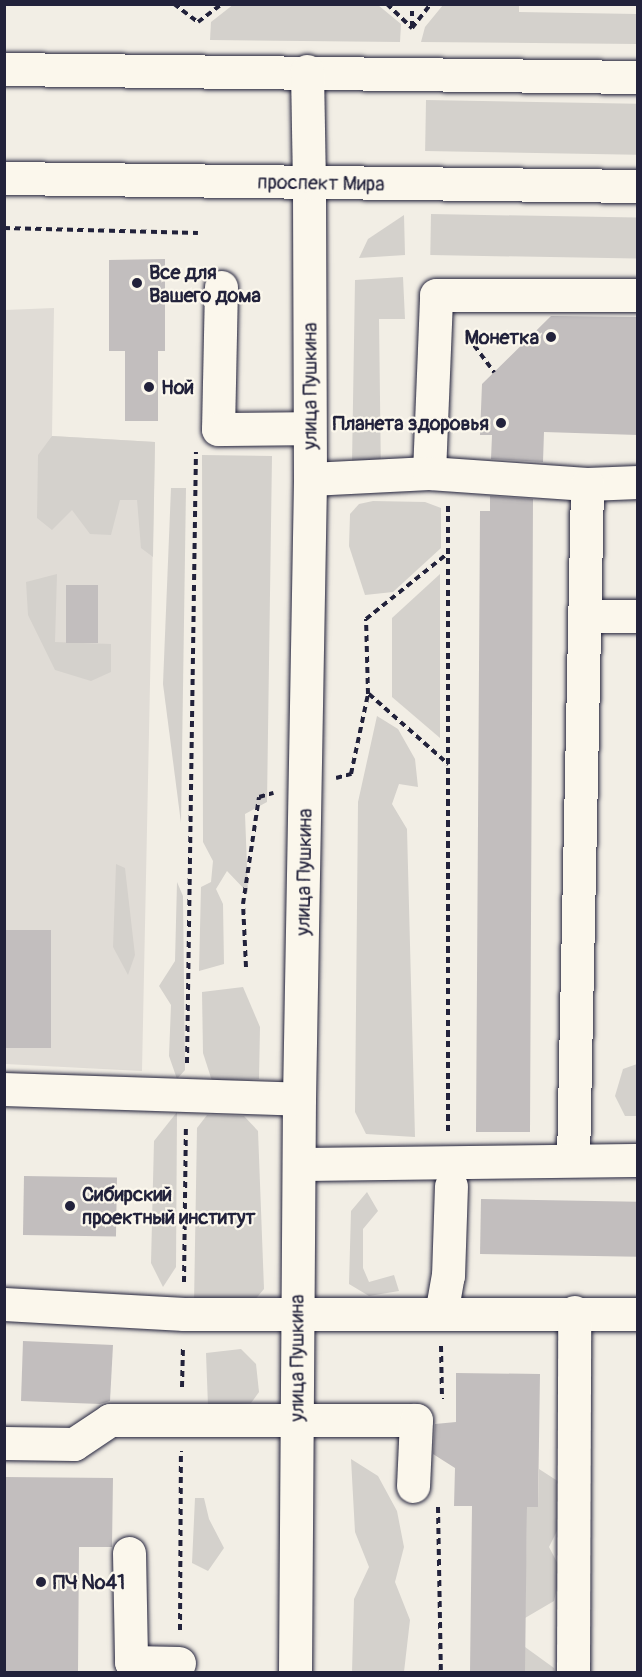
<!DOCTYPE html>
<meta charset="utf-8">
<style>
body{margin:0}
#map{position:relative;width:642px;height:1677px;overflow:hidden;background:#f2eee5;font-family:Pangolin,sans-serif}
div>[style]{position:absolute}
.built>*{inset:0;background:#e0dcd6}
.green>*{inset:0;background:#d4d1cc;transform-origin:0 0}
.building>*{inset:0;background:#c2bebe;transform-origin:0 0}
.path>*{height:4px;margin-top:-2px;transform-origin:0;background:repeating-linear-gradient(90deg,#22223b 0 6px,transparent 0 10.5px)}
.roads{filter:drop-shadow(0 0 2px #22223b) drop-shadow(0 0 2px #22223b)}
.minor>*{height:33px;margin:-16.5px;padding:0 16.5px;transform-origin:16.5px;border-radius:16.5px;background:#fbf7ec}
.major>*{height:33px;margin:-16.5px;padding:0 16.5px;transform-origin:16.5px;border-radius:16.5px;background:#fbf7ec}
.dots>*{width:16px;height:16px;translate:-50% -50%;box-sizing:border-box;border:3px solid #fbf7ec;border-radius:50%}
span{translate:-50% -50%;white-space:nowrap;text-align:center;line-height:1.15;-webkit-text-stroke:4.5px #fbf7ec;paint-order:stroke}
.street-label{font-size:20px;color:#22223b}
.poi-label{font-size:20px;color:#22223b;font-weight:700}
.left{translate:0 -50%;text-align:left}
.right{translate:-100% -50%;text-align:right}
.frame{position:absolute;inset:0;border:6px solid #22223b;pointer-events:none}
</style>
<div id="map">
<div class="built">
<i style="clip-path:polygon(54px 308px,52px 436px,155px 442px,142px 1071px,5px 1064px,5px 310px)"></i>
</div>
<div class="green">
<i style="clip-path:polygon(234px 4px,378px 5px,401px 24px,400px 42px,210px 40px,211px 22px)"></i>
<i style="clip-path:polygon(443px 5px,519px 5px,519px 12px,637px 14px,637px 44px,421px 42px,425px 27px)"></i>
<i style="left:426px;top:100px;width:211px;height:51px;rotate:1deg"></i>
<i style="left:431px;top:214px;width:206px;height:41px;rotate:1deg"></i>
<i style="clip-path:polygon(404px 215px,405px 255px,359px 258px,368px 239px)"></i>
<i style="clip-path:polygon(403px 277px,405px 319px,379px 319px,381px 478px,352px 463px,355px 280px)"></i>
<i style="clip-path:polygon(52px 436px,155px 442px,153px 557px,141px 548px,137px 500px,120px 500px,111px 535px,90px 534px,72px 510px,52px 530px,37px 518px,38px 455px)"></i>
<i style="clip-path:polygon(202px 455px,272px 456px,267px 802px,245px 814px,248px 893px,227px 871px,216px 889px,223px 904px,224px 964px,199px 971px,201px 887px,211px 882px,213px 861px,203px 842px)"></i>
<i style="clip-path:polygon(171px 488px,186px 488px,181px 823px,163px 684px)"></i>
<i style="clip-path:polygon(373px 501px,425px 502px,441px 508px,441px 548px,393px 592px,365px 595px,349px 546px,350px 514px,359px 504px)"></i>
<i style="clip-path:polygon(57px 574px,55px 642px,111px 644px,111px 672px,91px 681px,55px 670px,28px 615px,26px 582px)"></i>
<i style="clip-path:polygon(440px 574px,440px 738px,392px 697px,392px 618px)"></i>
<i style="clip-path:polygon(377px 716px,398px 729px,415px 759px,418px 787px,399px 784px,392px 804px,407px 829px,415px 1137px,366px 1134px,355px 1112px,358px 802px)"></i>
<i style="clip-path:polygon(116px 864px,125px 868px,135px 955px,128px 975px,113px 947px)"></i>
<i style="clip-path:polygon(177px 882px,183px 896px,185px 1070px,177px 1079px,169px 1056px,171px 1005px,159px 986px,175px 961px)"></i>
<i style="clip-path:polygon(243px 987px,260px 1027px,259px 1079px,212px 1081px,203px 1053px,202px 992px)"></i>
<i style="clip-path:polygon(637px 1064px,637px 1116px,625px 1116px,615px 1096px,623px 1069px)"></i>
<i style="clip-path:polygon(177px 1112px,176px 1267px,163px 1287px,151px 1263px,154px 1141px)"></i>
<i style="clip-path:polygon(207px 1115px,244px 1116px,258px 1131px,264px 1289px,252px 1303px,194px 1304px,197px 1128px)"></i>
<i style="clip-path:polygon(367px 1192px,378px 1211px,363px 1229px,363px 1268px,369px 1282px,394px 1275px,399px 1291px,369px 1296px,349px 1284px,351px 1211px)"></i>
<i style="clip-path:polygon(241px 1349px,256px 1364px,259px 1392px,251px 1403px,208px 1406px,206px 1353px)"></i>
<i style="clip-path:polygon(351px 1459px,378px 1476px,397px 1511px,404px 1547px,395px 1582px,410px 1620px,404px 1672px,352px 1672px,354px 1599px,369px 1567px,355px 1532px)"></i>
<i style="clip-path:polygon(539px 1469px,567px 1487px,562px 1521px,549px 1547px,561px 1570px,554px 1601px,525px 1618px,527px 1507px,538px 1506px)"></i>
<i style="clip-path:polygon(195px 1498px,204px 1498px,209px 1519px,224px 1548px,208px 1571px,192px 1563px)"></i>
<i style="clip-path:polygon(525px 1647px,554px 1668px,555px 1672px,525px 1672px)"></i>
</div>
<div class="building">
<i style="clip-path:polygon(165px 259px,165px 351px,158px 351px,158px 421px,125px 421px,125px 351px,109px 351px,109px 260px)"></i>
<i style="clip-path:polygon(551px 316px,638px 317px,638px 435px,544px 432px,543px 462px,491px 459px,492px 435px,480px 435px,482px 384px)"></i>
<i style="clip-path:polygon(490px 496px,533px 499px,530px 1132px,476px 1132px,480px 511px,490px 511px)"></i>
<i style="left:66px;top:585px;width:32px;height:58px"></i>
<i style="left:4px;top:930px;width:47px;height:118px"></i>
<i style="left:24px;top:1176px;width:93px;height:59px;rotate:1deg"></i>
<i style="left:481px;top:1199px;width:157px;height:55px;rotate:1deg"></i>
<i style="clip-path:polygon(23px 1341px,113px 1345px,110px 1401px,100px 1404px,21px 1401px)"></i>
<i style="clip-path:polygon(456px 1373px,540px 1374px,538px 1507px,527px 1507px,525px 1672px,470px 1672px,472px 1506px,454px 1506px,455px 1468px,433px 1454px,435px 1424px,456px 1422px)"></i>
<i style="clip-path:polygon(4px 1477px,113px 1478px,112px 1547px,79px 1547px,78px 1672px,4px 1672px)"></i>
</div>
<div class="path">
<i style="left:174px;top:4px;width:30px;rotate:37deg"></i>
<i style="left:198px;top:22px;width:30px;rotate:-37deg"></i>
<i style="left:387px;top:4px;width:35px;rotate:44deg"></i>
<i style="left:412px;top:27px;width:23px;rotate:-90deg"></i>
<i style="left:412px;top:28px;width:31px;rotate:-52deg"></i>
<i style="left:4px;top:228px;width:194px;rotate:1.5deg"></i>
<i style="left:468px;top:337px;width:44px;rotate:53.4deg"></i>
<i style="left:369px;top:694px;width:106px;rotate:41.5deg"></i>
<i style="left:336px;top:778px;width:16px;rotate:-15deg"></i>
<i style="left:351px;top:774px;width:82px;rotate:-78deg"></i>
<i style="left:368px;top:694px;width:75px;rotate:-91.5deg"></i>
<i style="left:366px;top:619px;width:105px;rotate:-38.8deg"></i>
<i style="left:246px;top:967px;width:63px;rotate:-92.7deg"></i>
<i style="left:243px;top:904px;width:108px;rotate:-81.5deg"></i>
<i style="left:259px;top:797px;width:15px;rotate:-16deg"></i>
<i style="left:187px;top:1063px;width:611px;rotate:-89.16deg"></i>
<i style="left:448px;top:1131px;width:626px;rotate:-90deg"></i>
<i style="left:184px;top:1282px;width:155px;rotate:-89.3deg"></i>
<i style="left:441px;top:1346px;width:53px;rotate:88.9deg"></i>
<i style="left:182px;top:1387px;width:41px;rotate:-88.6deg"></i>
<i style="left:438px;top:1507px;width:165px;rotate:89deg"></i>
<i style="left:180px;top:1630px;width:179px;rotate:-89.7deg"></i>
</div>
<div class="roads">
<div class="minor">
<i style="left:221px;top:287px;width:142px;rotate:91.2deg"></i>
<i style="left:218px;top:429px;width:90px;rotate:-0.6deg"></i>
<i style="left:429px;top:473px;width:178px;rotate:-87.7deg"></i>
<i style="left:436px;top:295px;width:202px"></i>
<i style="left:310px;top:479px;width:119px;rotate:-2.9deg"></i>
<i style="left:429px;top:473px;width:158px;rotate:4deg"></i>
<i style="left:587px;top:484px;width:51px;rotate:-2.2deg"></i>
<i style="left:585px;top:616px;width:53px"></i>
<i style="left:4px;top:1089px;width:295px;rotate:1.9deg"></i>
<i style="left:573px;top:1160px;width:676px;rotate:-88.81deg"></i>
<i style="left:299px;top:1164px;width:339px;rotate:-0.7deg"></i>
<i style="left:4px;top:1304px;width:180px;rotate:3.2deg"></i>
<i style="left:184px;top:1314px;width:454px"></i>
<i style="left:441px;top:1314px;width:39px;rotate:-80deg"></i>
<i style="left:448px;top:1276px;width:90px;rotate:-88.1deg"></i>
<i style="left:4px;top:1443px;width:70px;rotate:0.8deg"></i>
<i style="left:74px;top:1444px;width:43px;rotate:-33.7deg"></i>
<i style="left:110px;top:1420px;width:306px"></i>
<i style="left:416px;top:1420px;width:66px;rotate:92.6deg"></i>
<i style="left:129px;top:1553px;width:109px;rotate:88.9deg"></i>
<i style="left:131px;top:1662px;width:48px;rotate:1.2deg"></i>
<i style="left:295px;top:1672px;width:573px;rotate:-89.6deg"></i>
<i style="left:299px;top:1099px;width:620px;rotate:-88.98deg"></i>
<i style="left:310px;top:479px;width:296px;rotate:-90.2deg"></i>
<i style="left:573px;top:1672px;width:360px;rotate:-89.8deg"></i>
</div>
<div class="major">
<i style="left:4px;top:69px;width:634px;rotate:0.72deg"></i>
<i style="left:307px;top:71px;width:112px;rotate:89deg"></i>
<i style="left:4px;top:178px;width:634px;rotate:0.72deg"></i>
</div>
</div>
<div class="dots">
<i style="left:137px;top:283px;background:#22223b"></i>
<i style="left:551px;top:337px;background:#22223b"></i>
<i style="left:149px;top:387px;background:#22223b"></i>
<i style="left:501px;top:423px;background:#22223b"></i>
<i style="left:70px;top:1206px;background:#22223b"></i>
<i style="left:41px;top:1582px;background:#22223b"></i>
</div>
<div class="street-label">
<span style="left:321px;top:183px;rotate:1deg">проспект Мира</span>
<span style="left:310px;top:386px;rotate:-90deg">улица Пушкина</span>
<span style="left:304px;top:872px;rotate:-89deg">улица Пушкина</span>
<span style="left:297px;top:1358px;rotate:-90deg">улица Пушкина</span>
</div>
<div class="poi-label">
<span class="left" style="left:149px;top:284px">Все для<br>Вашего дома</span>
<span class="right" style="left:539px;top:337px">Монетка</span>
<span class="left" style="left:161px;top:387px">Ной</span>
<span class="right" style="left:489px;top:423px">Планета здоровья</span>
<span class="left" style="left:82px;top:1206px">Сибирский<br>проектный институт</span>
<span class="left" style="left:53px;top:1582px">ПЧ №41</span>
</div>
<div class="frame"></div>
</div>
